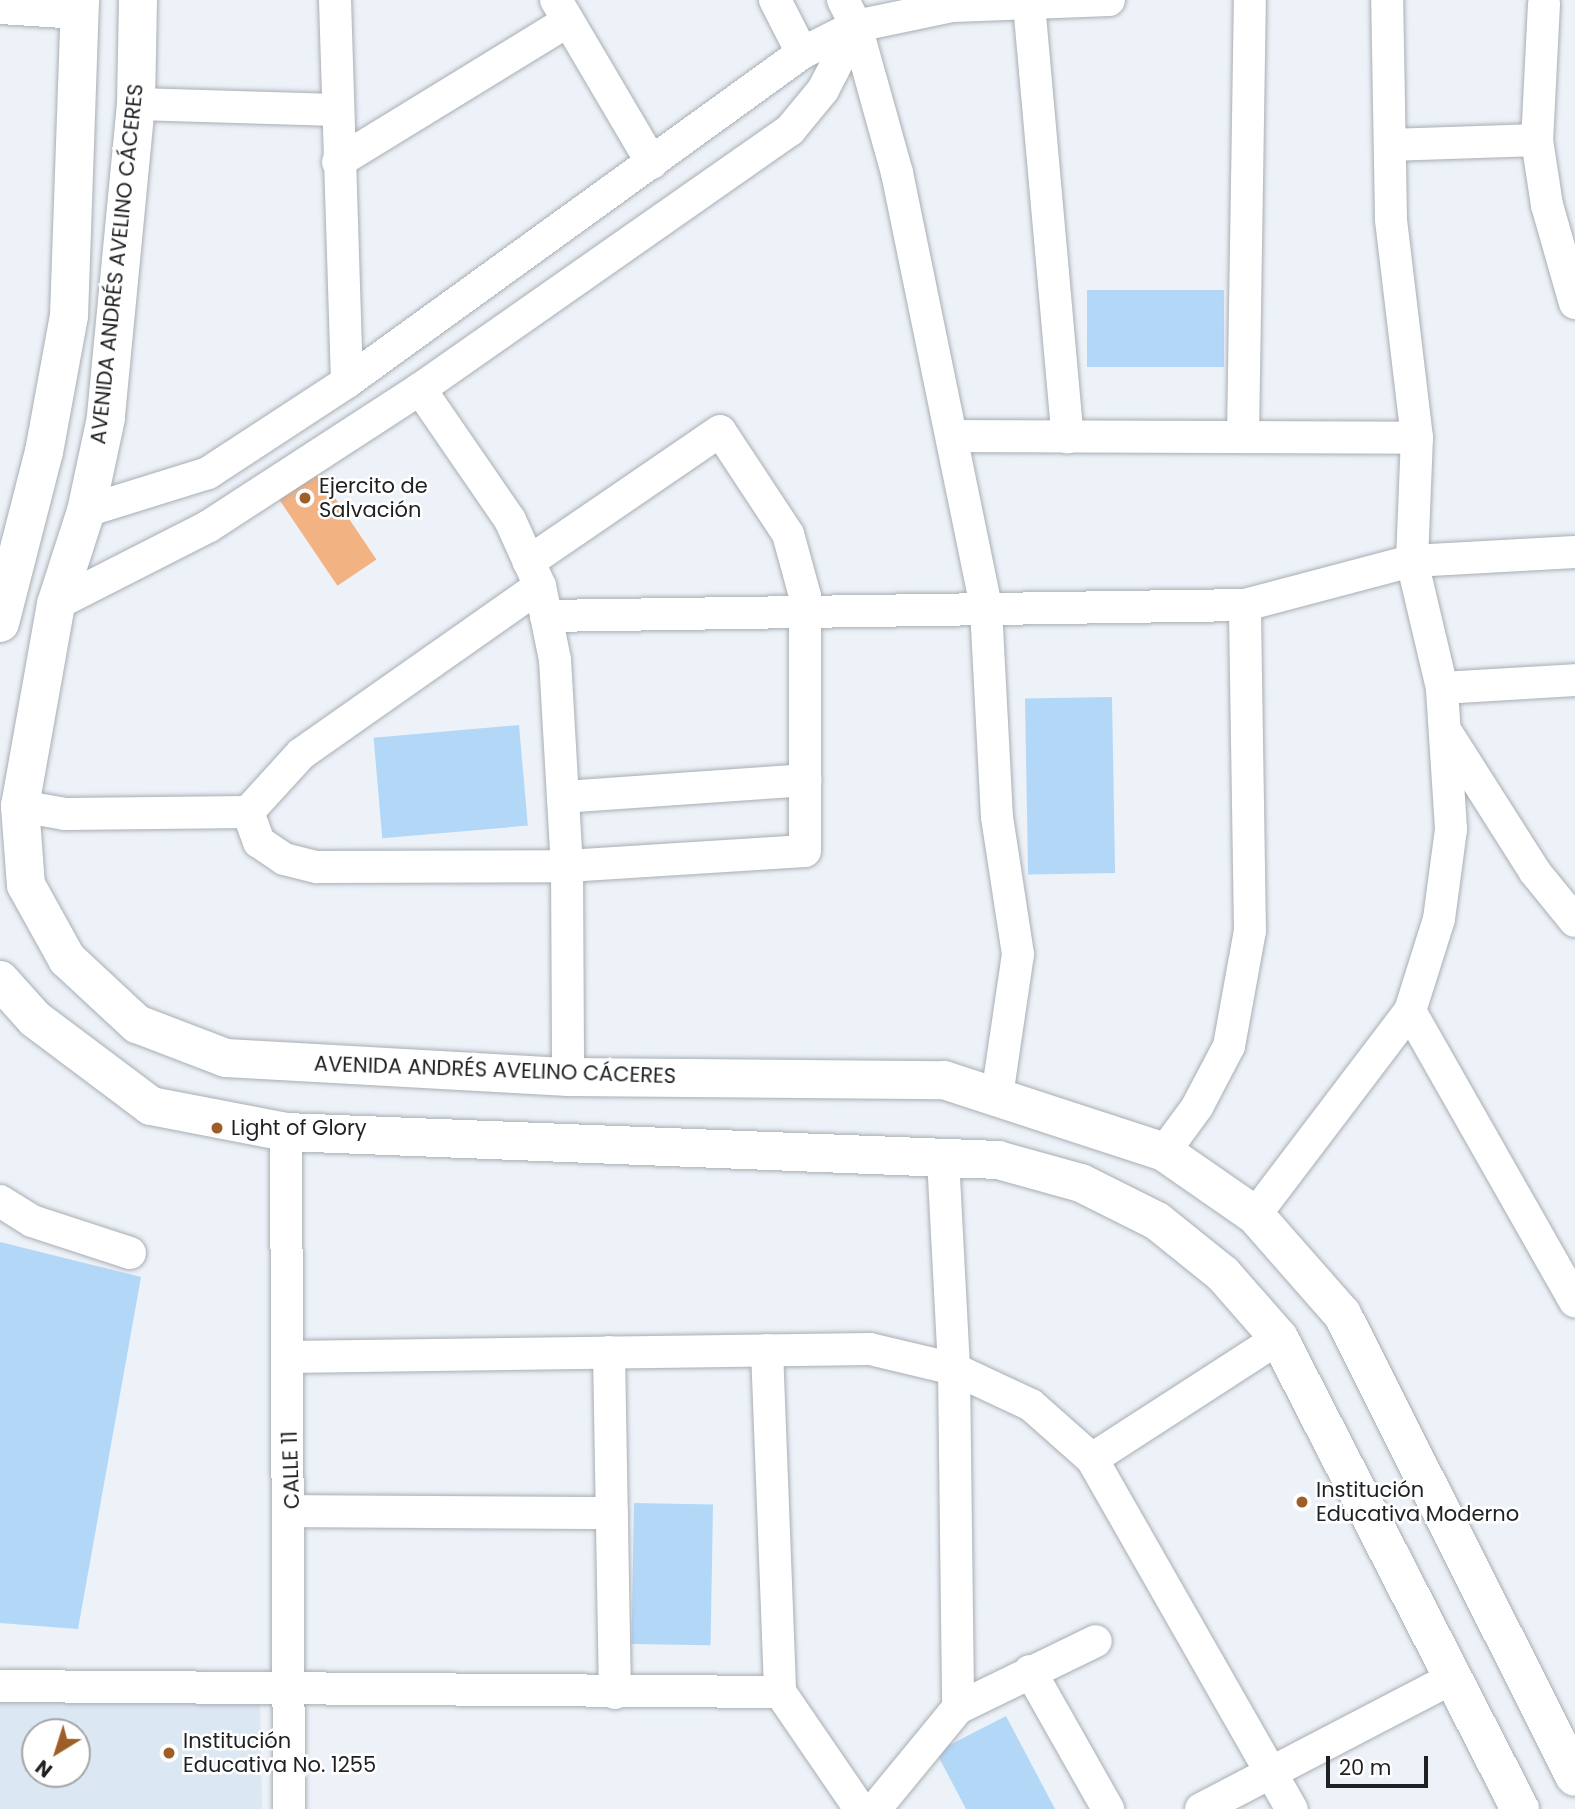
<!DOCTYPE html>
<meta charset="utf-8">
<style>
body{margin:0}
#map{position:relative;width:1575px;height:1809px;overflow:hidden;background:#ecf2f8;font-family:Poppins,sans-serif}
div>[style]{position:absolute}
.built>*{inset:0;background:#dbe7f2}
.green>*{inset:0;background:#b2d7f7;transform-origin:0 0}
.building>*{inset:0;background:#f2b282;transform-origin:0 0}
.roads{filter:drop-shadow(0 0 2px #a8aeb3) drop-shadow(0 0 2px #a8aeb3)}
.minor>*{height:32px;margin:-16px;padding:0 16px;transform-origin:16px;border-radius:16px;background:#fff}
.tertiary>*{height:38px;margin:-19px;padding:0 19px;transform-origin:19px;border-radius:19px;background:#fff}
.dots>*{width:19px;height:19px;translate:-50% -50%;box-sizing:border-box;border:4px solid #fff;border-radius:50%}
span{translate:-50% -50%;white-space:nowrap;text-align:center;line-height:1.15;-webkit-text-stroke:5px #fff;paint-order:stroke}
.street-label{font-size:21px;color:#1e2022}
.poi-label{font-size:21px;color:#1e2022}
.left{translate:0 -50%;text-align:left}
.north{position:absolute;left:21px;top:1718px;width:70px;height:70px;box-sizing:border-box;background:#fff;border:2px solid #a5a6a7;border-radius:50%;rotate:218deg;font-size:19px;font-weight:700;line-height:28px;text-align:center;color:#1e2022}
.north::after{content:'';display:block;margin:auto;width:24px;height:32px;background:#9e5e27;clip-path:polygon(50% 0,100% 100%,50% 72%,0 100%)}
.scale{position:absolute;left:1326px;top:1756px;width:102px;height:32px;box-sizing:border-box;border:4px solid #1e2022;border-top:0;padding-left:9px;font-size:21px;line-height:24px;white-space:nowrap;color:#1e2022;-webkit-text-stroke:5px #fff;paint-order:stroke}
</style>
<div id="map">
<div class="built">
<i style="clip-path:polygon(evenodd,0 1696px,260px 1703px,262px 1809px,0 1809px,0 1696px,35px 1732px,77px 1732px,77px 1774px,35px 1774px,35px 1732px)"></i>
</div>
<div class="green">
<i style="left:1087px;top:290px;width:137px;height:77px"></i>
<i style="left:1112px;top:697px;width:176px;height:87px;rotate:89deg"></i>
<i style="left:519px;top:725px;width:101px;height:146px;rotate:85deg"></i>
<i style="clip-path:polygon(0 1242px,141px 1277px,78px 1629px,0 1623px)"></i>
<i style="left:634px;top:1503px;width:79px;height:141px;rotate:1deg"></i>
<i style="clip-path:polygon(1006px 1716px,1055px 1809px,966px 1809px,936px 1752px)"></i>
</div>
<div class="building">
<i style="left:316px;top:470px;width:108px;height:47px;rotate:56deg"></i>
</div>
<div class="roads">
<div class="minor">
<i style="left:335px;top:0;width:382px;rotate:88.2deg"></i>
<i style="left:556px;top:0;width:189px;rotate:59.5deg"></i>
<i style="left:775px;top:0;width:59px;rotate:63deg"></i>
<i style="left:843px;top:0;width:29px;rotate:63deg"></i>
<i style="left:856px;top:26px;width:153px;rotate:74.4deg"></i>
<i style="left:897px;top:173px;width:444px;rotate:78.4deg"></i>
<i style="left:986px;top:608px;width:209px;rotate:87deg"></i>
<i style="left:997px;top:817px;width:139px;rotate:81.3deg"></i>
<i style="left:1018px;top:954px;width:145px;rotate:98.4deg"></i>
<i style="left:1029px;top:4px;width:435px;rotate:84.9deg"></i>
<i style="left:1544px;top:4px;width:136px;rotate:92.9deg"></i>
<i style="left:1537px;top:140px;width:66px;rotate:81.3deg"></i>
<i style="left:1547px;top:205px;width:102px;rotate:74.1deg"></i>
<i style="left:0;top:8px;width:80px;rotate:3.6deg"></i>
<i style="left:136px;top:104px;width:201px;rotate:1.7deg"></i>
<i style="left:1390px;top:145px;width:147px;rotate:-1.9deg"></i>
<i style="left:338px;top:162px;width:266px;rotate:-31.5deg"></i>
<i style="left:420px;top:389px;width:159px;rotate:55.5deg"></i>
<i style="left:510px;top:520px;width:72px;rotate:65.6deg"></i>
<i style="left:540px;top:586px;width:76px;rotate:78.5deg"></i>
<i style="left:555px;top:660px;width:206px;rotate:86.7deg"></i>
<i style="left:567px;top:866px;width:211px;rotate:89.7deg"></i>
<i style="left:955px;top:436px;width:462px;rotate:0.2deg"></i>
<i style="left:1243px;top:437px;width:437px;rotate:-89.1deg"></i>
<i style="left:86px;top:511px;width:128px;rotate:-17.3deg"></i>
<i style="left:208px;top:473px;width:166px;rotate:-33.2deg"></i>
<i style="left:347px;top:382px;width:561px;rotate:-35.87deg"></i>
<i style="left:802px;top:53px;width:60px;rotate:-26.6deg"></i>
<i style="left:856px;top:26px;width:99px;rotate:-11.7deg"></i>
<i style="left:953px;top:6px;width:156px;rotate:-2.2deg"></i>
<i style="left:56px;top:604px;width:172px;rotate:-27deg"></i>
<i style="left:209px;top:526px;width:252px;rotate:-33deg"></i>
<i style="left:420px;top:389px;width:452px;rotate:-35deg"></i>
<i style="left:790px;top:130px;width:52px;rotate:-50.5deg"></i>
<i style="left:823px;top:90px;width:72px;rotate:-62.7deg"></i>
<i style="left:546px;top:616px;width:699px;rotate:-0.9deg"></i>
<i style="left:1245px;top:605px;width:173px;rotate:-14.8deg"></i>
<i style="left:1412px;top:561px;width:163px;rotate:-3.2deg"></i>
<i style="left:1442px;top:688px;width:133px;rotate:-3.4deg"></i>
<i style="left:1445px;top:730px;width:168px;rotate:57.6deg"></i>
<i style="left:1535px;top:872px;width:63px;rotate:50.8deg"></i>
<i style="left:563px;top:797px;width:243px;rotate:-4deg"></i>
<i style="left:20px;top:806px;width:46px;rotate:10.1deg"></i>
<i style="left:65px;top:814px;width:183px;rotate:-0.6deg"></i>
<i style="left:248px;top:812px;width:79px;rotate:-47.6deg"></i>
<i style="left:301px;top:754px;width:292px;rotate:-35.1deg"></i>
<i style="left:248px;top:812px;width:32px;rotate:70deg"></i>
<i style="left:259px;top:842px;width:30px;rotate:34deg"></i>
<i style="left:284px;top:859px;width:34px;rotate:14deg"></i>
<i style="left:317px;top:867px;width:250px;rotate:-0.2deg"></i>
<i style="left:567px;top:866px;width:238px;rotate:-3.6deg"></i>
<i style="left:805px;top:851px;width:255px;rotate:-90deg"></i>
<i style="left:805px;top:596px;width:64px;rotate:-105.3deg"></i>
<i style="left:788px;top:534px;width:123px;rotate:-123.4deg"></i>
<i style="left:720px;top:431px;width:232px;rotate:145.6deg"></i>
<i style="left:1410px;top:1011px;width:334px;rotate:60.4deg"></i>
<i style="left:286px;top:1132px;width:677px;rotate:89.75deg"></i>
<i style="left:1164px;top:1152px;width:56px;rotate:-53.7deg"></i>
<i style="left:1197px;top:1107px;width:69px;rotate:-62.3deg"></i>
<i style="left:1229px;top:1046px;width:117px;rotate:-79.7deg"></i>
<i style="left:1250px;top:931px;width:326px;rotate:-90.9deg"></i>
<i style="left:943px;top:1158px;width:211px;rotate:87deg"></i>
<i style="left:954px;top:1369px;width:339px;rotate:89.3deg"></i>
<i style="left:0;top:1201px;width:38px;rotate:32deg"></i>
<i style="left:32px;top:1221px;width:103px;rotate:18.1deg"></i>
<i style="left:1255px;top:1215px;width:256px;rotate:-52.8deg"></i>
<i style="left:1410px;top:1011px;width:96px;rotate:-72.5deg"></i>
<i style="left:1439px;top:919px;width:91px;rotate:-82.4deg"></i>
<i style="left:1451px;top:829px;width:141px;rotate:-93.7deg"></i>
<i style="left:1442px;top:688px;width:130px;rotate:-103.3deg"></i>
<i style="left:1412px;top:561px;width:123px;rotate:-87.7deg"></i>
<i style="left:1417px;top:438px;width:221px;rotate:-96.8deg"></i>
<i style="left:1391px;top:219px;width:219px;rotate:-91deg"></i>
<i style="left:767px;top:1350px;width:342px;rotate:87.8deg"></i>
<i style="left:780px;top:1692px;width:142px;rotate:55.6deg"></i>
<i style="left:609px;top:1352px;width:341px;rotate:89deg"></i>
<i style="left:287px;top:1357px;width:583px;rotate:-0.79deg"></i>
<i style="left:870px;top:1349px;width:86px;rotate:13.4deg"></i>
<i style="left:954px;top:1369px;width:85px;rotate:25.1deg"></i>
<i style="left:1031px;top:1405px;width:81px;rotate:41.5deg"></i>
<i style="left:1092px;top:1459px;width:403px;rotate:60.3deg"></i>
<i style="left:1092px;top:1459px;width:223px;rotate:-32.9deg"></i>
<i style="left:292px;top:1511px;width:320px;rotate:0.4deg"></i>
<i style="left:1030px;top:1671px;width:159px;rotate:60.5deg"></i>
<i style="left:0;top:1686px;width:780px;rotate:0.44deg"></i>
<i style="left:875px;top:1809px;width:131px;rotate:-50.6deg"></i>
<i style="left:958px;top:1708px;width:153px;rotate:-25.9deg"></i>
<i style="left:1201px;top:1809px;width:282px;rotate:-27.5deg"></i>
</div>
<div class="tertiary">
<i style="left:138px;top:0;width:104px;rotate:91.1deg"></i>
<i style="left:136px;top:104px;width:315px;rotate:95.5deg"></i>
<i style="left:106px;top:418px;width:95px;rotate:102.1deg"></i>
<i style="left:86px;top:511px;width:98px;rotate:107.9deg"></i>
<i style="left:56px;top:604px;width:205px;rotate:100.1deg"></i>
<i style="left:20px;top:806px;width:79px;rotate:85.7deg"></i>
<i style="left:26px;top:885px;width:85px;rotate:61deg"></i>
<i style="left:67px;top:959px;width:96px;rotate:42.9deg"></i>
<i style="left:137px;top:1024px;width:95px;rotate:20.9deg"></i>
<i style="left:226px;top:1058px;width:343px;rotate:3.2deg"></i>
<i style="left:568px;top:1077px;width:376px;rotate:0.5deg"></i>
<i style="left:944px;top:1080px;width:231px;rotate:18.1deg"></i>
<i style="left:1164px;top:1152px;width:111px;rotate:34.7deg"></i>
<i style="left:1255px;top:1215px;width:132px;rotate:48.7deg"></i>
<i style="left:1342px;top:1314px;width:518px;rotate:63.29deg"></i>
<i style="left:0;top:623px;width:177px;rotate:-75.6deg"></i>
<i style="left:44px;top:452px;width:138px;rotate:-79.6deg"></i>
<i style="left:69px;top:316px;width:316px;rotate:-88deg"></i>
<i style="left:0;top:980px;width:52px;rotate:48.1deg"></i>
<i style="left:35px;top:1019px;width:145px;rotate:36.9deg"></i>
<i style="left:151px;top:1106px;width:137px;rotate:10.9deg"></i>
<i style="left:286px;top:1132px;width:713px;rotate:2.25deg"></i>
<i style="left:998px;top:1160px;width:86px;rotate:15.5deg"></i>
<i style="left:1081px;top:1183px;width:85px;rotate:26.6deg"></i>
<i style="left:1157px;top:1221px;width:85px;rotate:38.8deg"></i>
<i style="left:1223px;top:1274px;width:85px;rotate:48.8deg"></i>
<i style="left:1279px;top:1338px;width:529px;rotate:62.9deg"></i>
</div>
</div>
<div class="dots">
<i style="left:305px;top:498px;background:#9e5e27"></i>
<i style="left:217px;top:1128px;background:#9e5e27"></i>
<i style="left:1302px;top:1502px;background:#9e5e27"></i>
<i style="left:169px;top:1753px;background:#9e5e27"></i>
</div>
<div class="street-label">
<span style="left:117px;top:264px;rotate:-84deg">AVENIDA ANDRÉS AVELINO CÁCERES</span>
<span style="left:495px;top:1070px;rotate:2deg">AVENIDA ANDRÉS AVELINO CÁCERES</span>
<span style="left:291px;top:1470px;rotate:-92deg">CALLE 11</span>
</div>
<div class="poi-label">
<span class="left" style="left:319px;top:498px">Ejercito de<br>Salvación</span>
<span class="left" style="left:231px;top:1128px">Light of Glory</span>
<span class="left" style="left:1316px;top:1502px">Institución<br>Educativa Moderno</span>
<span class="left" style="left:183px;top:1753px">Institución<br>Educativa No. 1255</span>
</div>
<div class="north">N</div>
<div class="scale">20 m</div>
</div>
